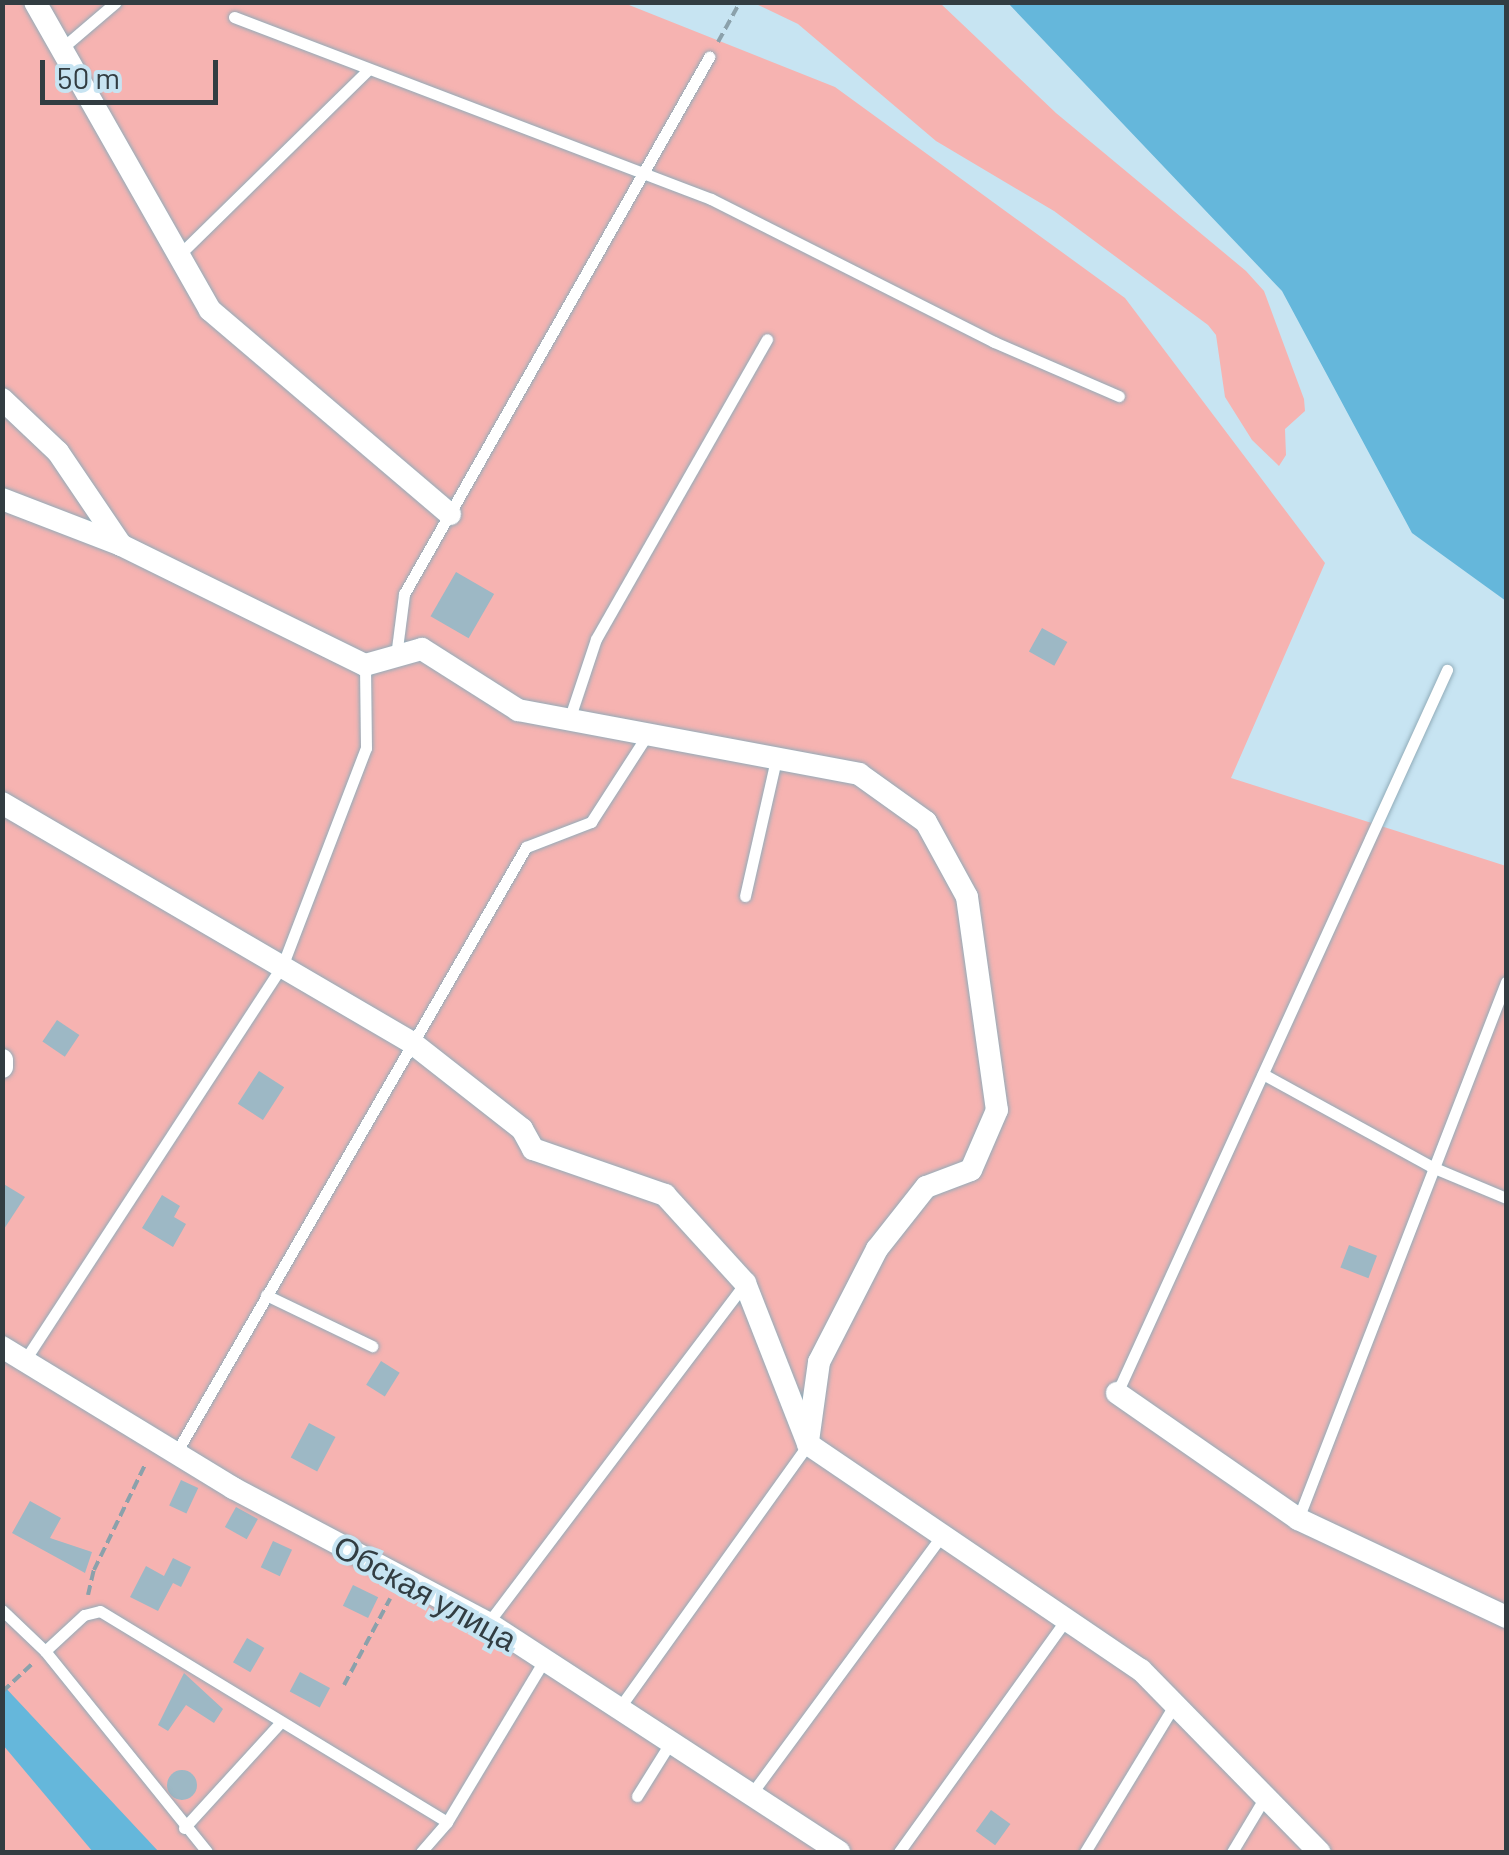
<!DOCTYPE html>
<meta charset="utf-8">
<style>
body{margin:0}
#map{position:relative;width:1509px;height:1855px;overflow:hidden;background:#c7e4f2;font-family:Barlow,sans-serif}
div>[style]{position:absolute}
.green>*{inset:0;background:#f6b3b1}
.water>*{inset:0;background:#65b7db}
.building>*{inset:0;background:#9db8c5;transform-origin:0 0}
.round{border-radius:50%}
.path>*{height:4px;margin-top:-2px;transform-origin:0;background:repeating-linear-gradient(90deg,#8ba1ab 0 10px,transparent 0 15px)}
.roads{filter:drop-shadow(0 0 2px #91acb9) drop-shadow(0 0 2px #91acb9)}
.lane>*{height:11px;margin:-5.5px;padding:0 5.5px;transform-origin:5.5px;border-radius:5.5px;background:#fff}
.street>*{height:22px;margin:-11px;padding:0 11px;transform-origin:11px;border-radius:11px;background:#fff}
span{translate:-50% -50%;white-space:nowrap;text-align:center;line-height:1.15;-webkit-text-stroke:8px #c7e4f2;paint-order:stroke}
.street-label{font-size:32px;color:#323d42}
.frame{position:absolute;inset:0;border:5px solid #323d42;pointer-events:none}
.scale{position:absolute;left:40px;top:60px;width:178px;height:45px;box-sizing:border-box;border:5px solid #323d42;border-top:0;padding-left:12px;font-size:30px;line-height:35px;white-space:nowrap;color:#323d42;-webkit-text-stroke:8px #c7e4f2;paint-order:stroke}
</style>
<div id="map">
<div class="green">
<i style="clip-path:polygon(3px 3px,624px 3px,835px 87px,1125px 298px,1325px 563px,1231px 778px,1506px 866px,1506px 1852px,3px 1852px)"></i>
<i style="clip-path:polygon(754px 3px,940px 3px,1056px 113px,1246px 271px,1264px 291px,1304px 399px,1305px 411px,1285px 429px,1286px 455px,1279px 466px,1252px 440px,1225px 397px,1216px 335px,1208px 325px,1054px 211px,936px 141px,798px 24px)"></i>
</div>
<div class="water">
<i style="clip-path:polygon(1008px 3px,1506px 3px,1506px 601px,1412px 533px,1282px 291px)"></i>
<i style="clip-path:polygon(2px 1685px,3px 1685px,159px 1852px,93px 1852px,3px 1745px)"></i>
</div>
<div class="building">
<i style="left:456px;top:572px;width:44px;height:51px;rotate:30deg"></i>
<i style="left:1042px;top:628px;width:29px;height:27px;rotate:29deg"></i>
<i style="left:57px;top:1020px;width:27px;height:26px;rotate:34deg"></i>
<i style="left:259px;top:1071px;width:30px;height:39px;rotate:33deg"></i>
<i style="clip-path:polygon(2px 1183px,25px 1197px,2px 1232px)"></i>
<i style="clip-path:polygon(162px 1195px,180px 1206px,174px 1217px,186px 1224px,173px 1247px,142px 1228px)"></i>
<i style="left:1349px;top:1245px;width:30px;height:24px;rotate:21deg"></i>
<i style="left:381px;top:1361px;width:22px;height:28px;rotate:32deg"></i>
<i style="left:309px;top:1423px;width:30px;height:39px;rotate:28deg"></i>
<i style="left:181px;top:1480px;width:19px;height:28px;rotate:25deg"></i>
<i style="clip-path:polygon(30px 1501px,61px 1518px,50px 1538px,92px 1552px,85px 1573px,12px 1533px)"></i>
<i style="left:236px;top:1507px;width:25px;height:23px;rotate:29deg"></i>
<i style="left:273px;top:1541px;width:21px;height:29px;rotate:25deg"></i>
<i style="clip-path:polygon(173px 1558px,191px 1567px,181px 1587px,173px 1583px,158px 1611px,130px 1597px,146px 1566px,164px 1576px)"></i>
<i style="left:353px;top:1585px;width:28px;height:23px;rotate:26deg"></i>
<i style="left:247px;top:1638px;width:20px;height:28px;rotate:30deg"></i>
<i style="left:300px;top:1672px;width:34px;height:22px;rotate:28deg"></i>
<i style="clip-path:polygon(184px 1673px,223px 1709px,214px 1723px,186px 1705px,168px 1731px,158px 1725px)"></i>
<i class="round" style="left:167px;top:1770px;width:30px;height:30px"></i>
<i style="left:991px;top:1810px;width:24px;height:26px;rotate:36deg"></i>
</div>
<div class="path">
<i style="left:718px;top:42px;width:46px;rotate:-61.2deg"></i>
<i style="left:88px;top:1595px;width:26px;rotate:-77deg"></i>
<i style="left:94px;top:1570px;width:119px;rotate:-64.1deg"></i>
<i style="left:344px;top:1685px;width:98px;rotate:-61.9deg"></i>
<i style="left:2px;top:1692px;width:41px;rotate:-43deg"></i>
</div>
<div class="roads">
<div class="lane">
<i style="left:234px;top:17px;width:511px;rotate:20.88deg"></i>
<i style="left:711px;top:199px;width:317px;rotate:26.8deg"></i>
<i style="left:994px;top:342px;width:136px;rotate:23.4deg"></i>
<i style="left:61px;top:49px;width:72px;rotate:-40.5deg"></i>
<i style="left:179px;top:255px;width:266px;rotate:-44.4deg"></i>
<i style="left:396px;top:656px;width:63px;rotate:-82.6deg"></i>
<i style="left:404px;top:594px;width:618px;rotate:-60.4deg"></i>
<i style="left:569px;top:720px;width:85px;rotate:-71.6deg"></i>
<i style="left:596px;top:639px;width:345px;rotate:-60.3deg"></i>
<i style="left:745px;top:896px;width:139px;rotate:-77.2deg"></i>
<i style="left:1263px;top:1074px;width:193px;rotate:28.8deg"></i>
<i style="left:1432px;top:1167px;width:80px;rotate:22.7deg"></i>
<i style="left:266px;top:1295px;width:118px;rotate:25.7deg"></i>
<i style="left:25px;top:1360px;width:473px;rotate:-56.9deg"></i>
<i style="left:283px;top:964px;width:231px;rotate:-69deg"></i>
<i style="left:366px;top:748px;width:83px;rotate:-90.7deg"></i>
<i style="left:1117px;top:1393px;width:795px;rotate:-65.47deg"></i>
<i style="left:176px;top:1453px;width:700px;rotate:-59.99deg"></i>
<i style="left:526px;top:847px;width:70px;rotate:-21deg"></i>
<i style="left:591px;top:822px;width:103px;rotate:-57.2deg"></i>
<i style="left:1298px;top:1519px;width:576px;rotate:-68.83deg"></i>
<i style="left:2px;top:1610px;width:59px;rotate:43.6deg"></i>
<i style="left:45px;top:1651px;width:53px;rotate:-42.7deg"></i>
<i style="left:84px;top:1615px;width:16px;rotate:-14deg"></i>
<i style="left:100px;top:1611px;width:406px;rotate:31.3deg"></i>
<i style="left:488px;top:1623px;width:426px;rotate:-52.9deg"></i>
<i style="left:45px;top:1651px;width:258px;rotate:51.1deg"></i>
<i style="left:620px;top:1707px;width:323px;rotate:-54.4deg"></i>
<i style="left:752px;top:1793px;width:318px;rotate:-53.6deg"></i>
<i style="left:637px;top:1796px;width:66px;rotate:-58deg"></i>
<i style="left:184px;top:1828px;width:139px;rotate:-47.6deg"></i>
<i style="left:421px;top:1852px;width:40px;rotate:-49deg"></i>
<i style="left:447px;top:1822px;width:190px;rotate:-59deg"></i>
<i style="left:899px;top:1852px;width:286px;rotate:-54.3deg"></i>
<i style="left:1085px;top:1852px;width:173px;rotate:-58.7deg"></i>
<i style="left:1232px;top:1852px;width:64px;rotate:-59deg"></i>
</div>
<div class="street">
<i style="left:35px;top:2px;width:354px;rotate:60.4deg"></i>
<i style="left:210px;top:310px;width:315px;rotate:40.4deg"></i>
<i style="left:2px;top:399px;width:77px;rotate:43.4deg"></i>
<i style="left:58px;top:452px;width:112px;rotate:55.9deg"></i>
<i style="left:2px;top:499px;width:128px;rotate:21.1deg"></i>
<i style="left:121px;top:545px;width:272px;rotate:26.2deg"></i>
<i style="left:365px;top:665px;width:59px;rotate:-15.7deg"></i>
<i style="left:422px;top:649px;width:114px;rotate:32.4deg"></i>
<i style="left:518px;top:710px;width:347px;rotate:10.6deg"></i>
<i style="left:859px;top:774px;width:82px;rotate:35.6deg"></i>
<i style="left:926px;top:822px;width:85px;rotate:61.3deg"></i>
<i style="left:967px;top:897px;width:215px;rotate:82deg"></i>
<i style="left:997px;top:1110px;width:65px;rotate:113.4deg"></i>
<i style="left:971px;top:1170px;width:48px;rotate:159.3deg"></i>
<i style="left:926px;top:1187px;width:79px;rotate:128.3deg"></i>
<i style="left:877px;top:1249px;width:127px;rotate:117.2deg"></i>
<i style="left:819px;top:1362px;width:80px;rotate:97.9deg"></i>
<i style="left:2px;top:803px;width:474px;rotate:30.3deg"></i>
<i style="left:411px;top:1042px;width:141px;rotate:38.1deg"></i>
<i style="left:522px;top:1129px;width:23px;rotate:61deg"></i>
<i style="left:533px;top:1149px;width:140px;rotate:19.2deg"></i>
<i style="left:665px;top:1195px;width:119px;rotate:47.7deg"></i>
<i style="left:745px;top:1283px;width:173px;rotate:68.6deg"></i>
<i style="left:808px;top:1444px;width:402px;rotate:34.2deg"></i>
<i style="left:1141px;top:1670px;width:255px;rotate:45.6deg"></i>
<i style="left:2px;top:1060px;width:7px;rotate:90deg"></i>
<i style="left:2px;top:1347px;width:271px;rotate:31.4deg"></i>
<i style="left:233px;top:1488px;width:289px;rotate:27.9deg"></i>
<i style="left:488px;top:1623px;width:419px;rotate:33.1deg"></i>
<i style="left:1117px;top:1393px;width:221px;rotate:34.8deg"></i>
<i style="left:1298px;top:1519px;width:230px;rotate:25.2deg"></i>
</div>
</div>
<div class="street-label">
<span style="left:426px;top:1592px;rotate:29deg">Обская улица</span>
</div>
<div class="frame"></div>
<div class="scale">50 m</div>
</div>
